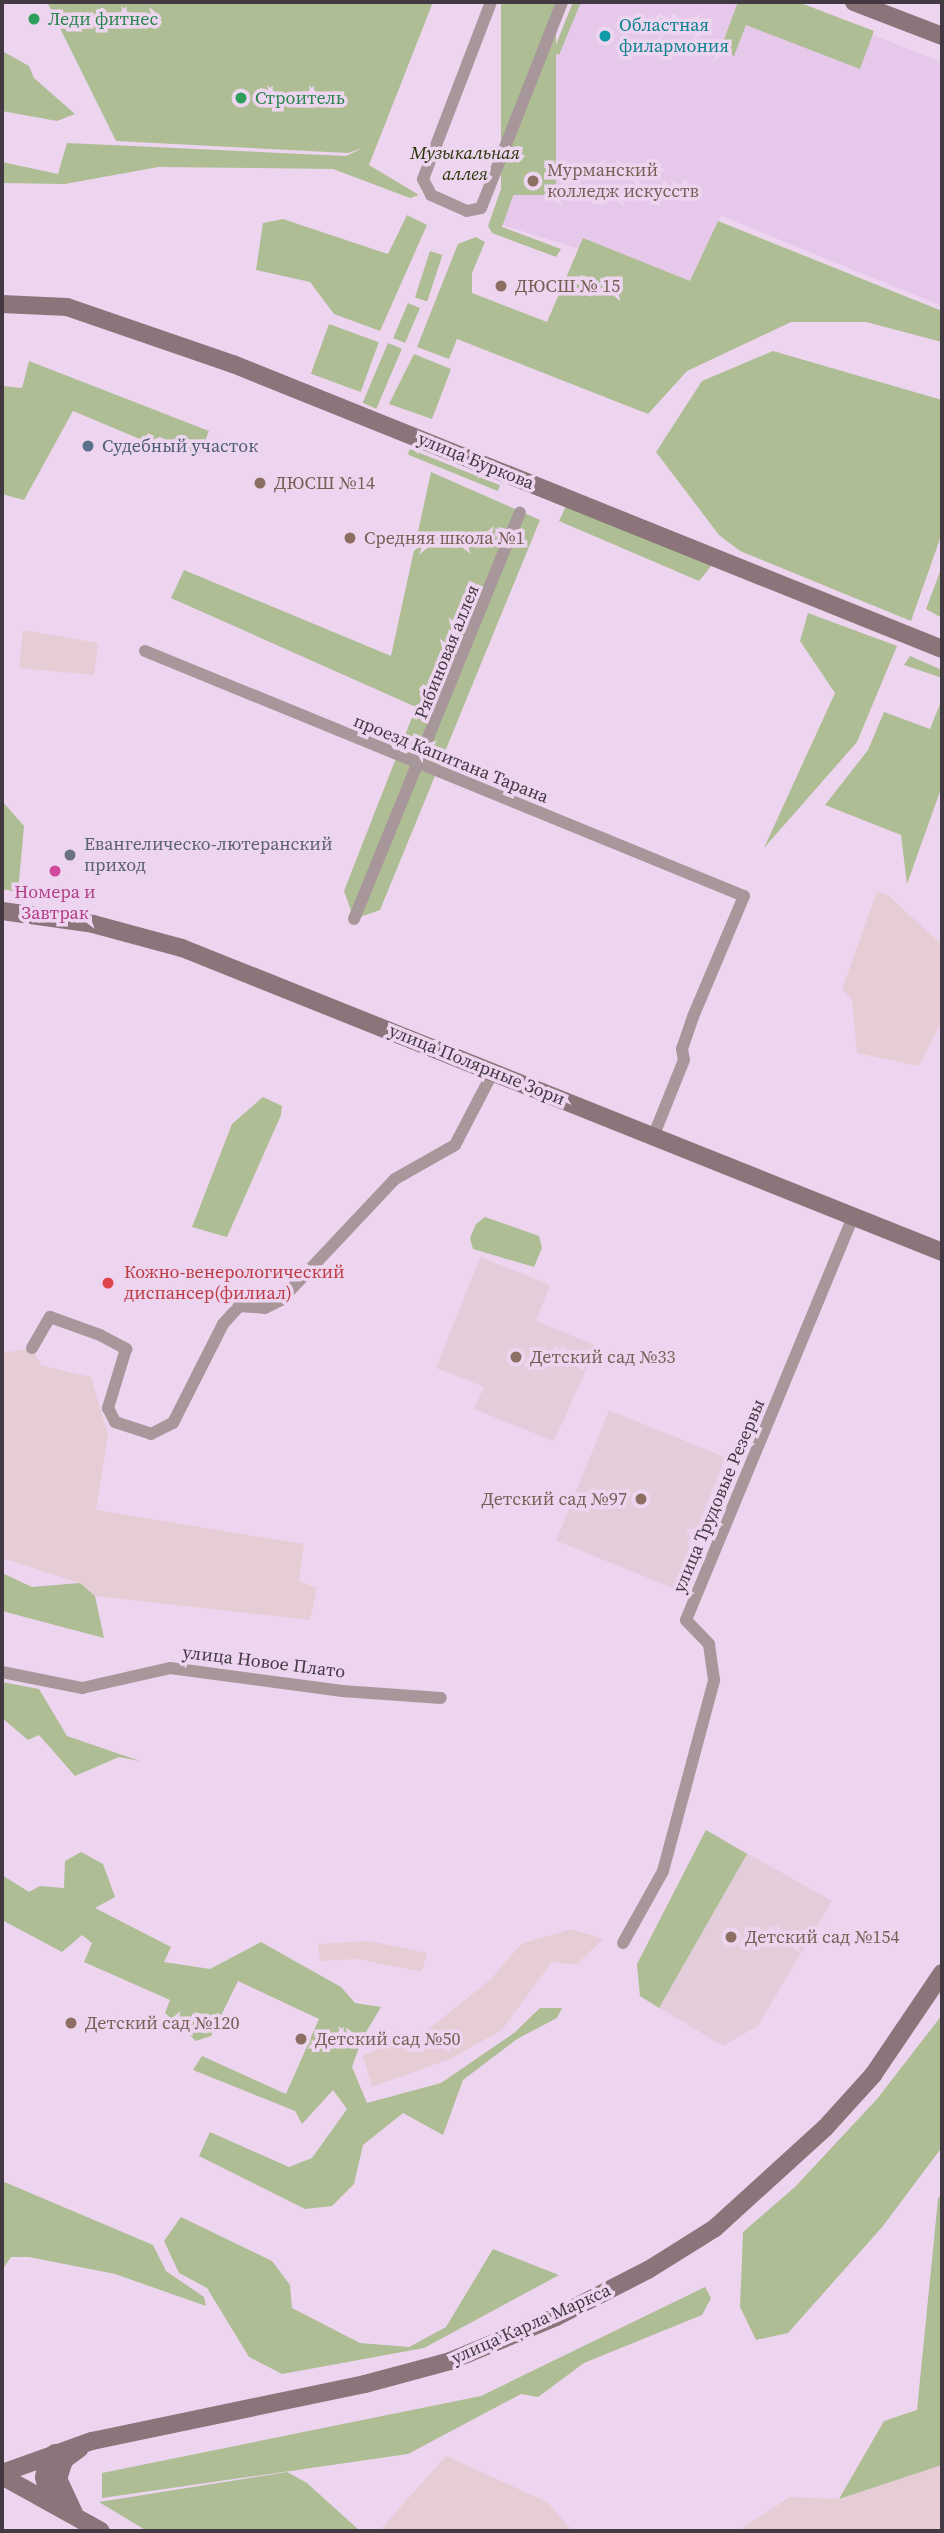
<!DOCTYPE html>
<meta charset="utf-8">
<style>
body{margin:0}
#map{position:relative;width:944px;height:2533px;overflow:hidden;background:#edd5f0;font-family:"Source Serif 4",serif}
div>[style]{position:absolute}
.built>*{inset:0;background:#e6c9ea}
.industrial>*{inset:0;background:#e6cdd5}
.education>*{inset:0;background:#e3cddb;transform-origin:0 0}
.green>*{inset:0;background:#aebd93;transform-origin:0 0}
.street>*{height:12px;margin:-6px;padding:0 6px;transform-origin:6px;border-radius:6px;background:#a7979b}
.secondary>*{height:18px;margin:-9px;padding:0 9px;transform-origin:9px;border-radius:9px;background:#8b747a}
.dots>*{width:19px;height:19px;translate:-50% -50%;box-sizing:border-box;border:4px solid #edd5f0;border-radius:50%}
span{translate:-50% -50%;white-space:nowrap;text-align:center;line-height:1.15;-webkit-text-stroke:7px #edd5f0;paint-order:stroke}
.leisure-label{font-size:18px;color:#27864d}
.left{translate:0 -50%;text-align:left}
.culture-label{font-size:18px;color:#0d838f}
.park-label{font-size:18px;color:#273307;font-style:italic}
.education-label{font-size:18px;color:#785e54}
.right{translate:-100% -50%;text-align:right}
.service-label{font-size:18px;color:#4e5e75}
.street-label{font-size:18px;color:#423943}
.worship-label{font-size:18px;color:#5b616d}
.hotel-label{font-size:18px;color:#b23c85}
.health-label{font-size:18px;color:#be3a42}
.frame{position:absolute;inset:0;border:4px solid #423943;pointer-events:none}
</style>
<div id="map">
<div class="built">
<i style="clip-path:polygon(577px 2px,788px 2px,942px 62px,942px 306px,721px 216px,693px 285px,490px 221px)"></i>
</div>
<div class="industrial">
<i style="clip-path:polygon(23px 630px,98px 643px,94px 675px,19px 668px)"></i>
<i style="clip-path:polygon(877px 892px,888px 895px,942px 945px,942px 1021px,919px 1066px,857px 1053px,852px 1000px,842px 989px)"></i>
<i style="clip-path:polygon(32px 1348px,41px 1365px,91px 1377px,108px 1435px,96px 1510px,304px 1544px,299px 1581px,317px 1588px,310px 1620px,95px 1596px,80px 1583px,2px 1558px,2px 1353px)"></i>
<i style="clip-path:polygon(571px 1929px,603px 1939px,576px 1965px,552px 1962px,502px 2030px,450px 2059px,372px 2087px,363px 2055px,430px 2028px,491px 1979px,521px 1944px)"></i>
<i style="clip-path:polygon(369px 1941px,427px 1953px,422px 1972px,357px 1959px,320px 1961px,318px 1944px)"></i>
<i style="clip-path:polygon(446px 2456px,547px 2502px,573px 2531px,379px 2531px)"></i>
<i style="clip-path:polygon(942px 2465px,942px 2531px,738px 2531px,790px 2497px,839px 2499px)"></i>
</div>
<div class="education">
<i style="clip-path:polygon(480px 1257px,550px 1285px,536px 1321px,597px 1346px,554px 1441px,474px 1409px,484px 1387px,436px 1368px)"></i>
<i style="left:609px;top:1410px;width:126px;height:141px;rotate:22deg"></i>
<i style="clip-path:polygon(706px 1830px,832px 1901px,758px 2026px,723px 2046px,640px 1996px,637px 1964px)"></i>
</div>
<div class="green">
<i style="clip-path:polygon(47px 2px,433px 2px,369px 165px,419px 195px,410px 198px,333px 169px,158px 167px,65px 184px,2px 183px,2px 162px,58px 174px,67px 143px,346px 156px,363px 148px,348px 153px,116px 141px)"></i>
<i style="left:501px;top:2px;width:55px;height:193px"></i>
<i style="clip-path:polygon(573px 2px,581px 2px,559px 55px,553px 52px)"></i>
<i style="clip-path:polygon(738px 2px,798px 2px,874px 31px,860px 69px,746px 25px,734px 56px,720px 50px)"></i>
<i style="clip-path:polygon(2px 51px,29px 66px,34px 78px,75px 114px,57px 121px,2px 111px)"></i>
<i style="clip-path:polygon(519px 138px,532px 143px,502px 227px,561px 249px,556px 257px,492px 233px,488px 226px)"></i>
<i style="clip-path:polygon(407px 215px,427px 225px,380px 331px,334px 314px,310px 282px,256px 270px,263px 223px,283px 219px,388px 254px)"></i>
<i style="clip-path:polygon(718px 221px,942px 311px,942px 342px,866px 322px,791px 322px,687px 371px,648px 414px,457px 339px,449px 359px,417px 347px,458px 244px,476px 237px,485px 242px,472px 273px,472px 293px,547px 322px,583px 238px,690px 281px)"></i>
<i style="left:430px;top:251px;width:13px;height:49px;rotate:18deg"></i>
<i style="left:408px;top:303px;width:13px;height:38px;rotate:23deg"></i>
<i style="left:329px;top:324px;width:53px;height:53px;rotate:20deg"></i>
<i style="left:388px;top:343px;width:15px;height:65px;rotate:23deg"></i>
<i style="clip-path:polygon(773px 351px,942px 400px,942px 533px,911px 621px,740px 551px,719px 535px,656px 452px,702px 381px)"></i>
<i style="clip-path:polygon(414px 354px,451px 369px,432px 419px,389px 404px)"></i>
<i style="clip-path:polygon(29px 361px,209px 431px,199px 456px,160px 437px,147px 442px,73px 411px,24px 500px,2px 494px,2px 386px,22px 388px)"></i>
<i style="left:410px;top:449px;width:97px;height:6px;rotate:22deg"></i>
<i style="clip-path:polygon(431px 472px,540px 520px,380px 910px,354px 919px,344px 891px,416px 707px,171px 598px,184px 570px,391px 656px)"></i>
<i style="clip-path:polygon(566px 506px,712px 565px,699px 581px,559px 521px)"></i>
<i style="clip-path:polygon(942px 566px,942px 618px,926px 609px)"></i>
<i style="clip-path:polygon(808px 613px,897px 646px,857px 742px,764px 848px,835px 693px,800px 641px)"></i>
<i style="clip-path:polygon(910px 656px,942px 670px,942px 678px,904px 665px)"></i>
<i style="clip-path:polygon(942px 699px,942px 786px,907px 884px,901px 835px,825px 805px,868px 750px,884px 712px,930px 729px)"></i>
<i style="clip-path:polygon(2px 801px,24px 826px,18px 892px,2px 889px)"></i>
<i style="clip-path:polygon(263px 1097px,282px 1106px,281px 1115px,227px 1237px,192px 1227px,232px 1124px)"></i>
<i style="clip-path:polygon(485px 1217px,539px 1236px,542px 1248px,534px 1267px,473px 1249px,470px 1238px,476px 1224px)"></i>
<i style="clip-path:polygon(2px 1573px,32px 1587px,80px 1583px,95px 1596px,104px 1638px,2px 1611px)"></i>
<i style="clip-path:polygon(2px 1682px,39px 1689px,67px 1736px,140px 1761px,119px 1757px,75px 1776px,39px 1735px,28px 1740px,2px 1718px)"></i>
<i style="clip-path:polygon(706px 1830px,747px 1854px,659px 2008px,640px 1996px,637px 1964px)"></i>
<i style="clip-path:polygon(81px 1852px,103px 1864px,115px 1897px,95px 1908px,171px 1947px,164px 1962px,210px 1969px,261px 1942px,341px 1987px,355px 2003px,381px 2007px,362px 2039px,352px 2067px,367px 2103px,441px 2083px,514px 2033px,540px 2008px,562px 2008px,557px 2018px,517px 2039px,463px 2080px,443px 2135px,403px 2113px,363px 2145px,354px 2184px,332px 2206px,305px 2209px,199px 2156px,210px 2132px,289px 2167px,312px 2158px,347px 2109px,333px 2090px,302px 2124px,295px 2111px,193px 2070px,202px 2056px,286px 2094px,319px 2019px,238px 1981px,211px 2036px,196px 2041px,165px 2013px,170px 2000px,84px 1962px,92px 1943px,82px 1935px,62px 1952px,2px 1920px,2px 1875px,29px 1892px,40px 1886px,64px 1888px,65px 1861px)"></i>
<i style="clip-path:polygon(942px 2015px,942px 2147px,883px 2226px,788px 2333px,756px 2340px,740px 2307px,743px 2232px,795px 2187px,877px 2099px)"></i>
<i style="clip-path:polygon(2px 2181px,153px 2245px,166px 2271px,204px 2297px,206px 2306px,115px 2274px,29px 2257px,11px 2257px,2px 2270px)"></i>
<i style="clip-path:polygon(942px 2192px,942px 2465px,839px 2499px,884px 2421px,917px 2410px,938px 2199px)"></i>
<i style="clip-path:polygon(181px 2217px,272px 2261px,290px 2285px,292px 2308px,360px 2343px,409px 2347px,446px 2327px,493px 2249px,559px 2275px,424px 2348px,282px 2374px,249px 2357px,207px 2288px,179px 2273px,164px 2241px)"></i>
<i style="clip-path:polygon(705px 2287px,711px 2298px,702px 2315px,584px 2363px,538px 2397px,521px 2394px,408px 2454px,102px 2498px,102px 2473px,481px 2396px)"></i>
<i style="clip-path:polygon(287px 2472px,307px 2483px,360px 2531px,147px 2531px,99px 2502px)"></i>
</div>
<div class="street">
<i style="left:491px;top:2px;width:190px;rotate:111deg"></i>
<i style="left:423px;top:179px;width:18px;rotate:63deg"></i>
<i style="left:431px;top:195px;width:39px;rotate:24deg"></i>
<i style="left:467px;top:211px;width:14px;rotate:-12deg"></i>
<i style="left:481px;top:208px;width:221px;rotate:-68.5deg"></i>
<i style="left:145px;top:651px;width:647px;rotate:22.25deg"></i>
<i style="left:744px;top:896px;width:131px;rotate:112.9deg"></i>
<i style="left:693px;top:1017px;width:34px;rotate:109deg"></i>
<i style="left:682px;top:1049px;width:11px;rotate:80deg"></i>
<i style="left:684px;top:1060px;width:83px;rotate:111.9deg"></i>
<i style="left:354px;top:919px;width:439px;rotate:-67.8deg"></i>
<i style="left:32px;top:1348px;width:36px;rotate:-60deg"></i>
<i style="left:50px;top:1317px;width:53px;rotate:19.8deg"></i>
<i style="left:100px;top:1335px;width:30px;rotate:28deg"></i>
<i style="left:126px;top:1349px;width:62px;rotate:107deg"></i>
<i style="left:108px;top:1408px;width:16px;rotate:63deg"></i>
<i style="left:115px;top:1422px;width:38px;rotate:18deg"></i>
<i style="left:151px;top:1434px;width:25px;rotate:-27deg"></i>
<i style="left:173px;top:1423px;width:111px;rotate:-63.2deg"></i>
<i style="left:223px;top:1324px;width:24px;rotate:-48deg"></i>
<i style="left:239px;top:1306px;width:26px;rotate:4deg"></i>
<i style="left:265px;top:1308px;width:18px;rotate:-27deg"></i>
<i style="left:281px;top:1300px;width:166px;rotate:-46.7deg"></i>
<i style="left:395px;top:1179px;width:69px;rotate:-29.5deg"></i>
<i style="left:455px;top:1145px;width:82px;rotate:-62.5deg"></i>
<i style="left:2px;top:1672px;width:82px;rotate:11.3deg"></i>
<i style="left:82px;top:1688px;width:90px;rotate:-12.8deg"></i>
<i style="left:170px;top:1668px;width:174px;rotate:7.6deg"></i>
<i style="left:342px;top:1691px;width:99px;rotate:4deg"></i>
<i style="left:623px;top:1943px;width:82px;rotate:-60.9deg"></i>
<i style="left:663px;top:1871px;width:198px;rotate:-75deg"></i>
<i style="left:714px;top:1680px;width:36px;rotate:-98deg"></i>
<i style="left:709px;top:1644px;width:33px;rotate:-134deg"></i>
<i style="left:686px;top:1620px;width:436px;rotate:-67.5deg"></i>
</div>
<div class="secondary">
<i style="left:854px;top:2px;width:94px;rotate:21.1deg"></i>
<i style="left:2px;top:304px;width:65px;rotate:2.6deg"></i>
<i style="left:67px;top:307px;width:176px;rotate:19deg"></i>
<i style="left:233px;top:364px;width:764px;rotate:21.9deg"></i>
<i style="left:2px;top:911px;width:92px;rotate:8.1deg"></i>
<i style="left:93px;top:924px;width:92px;rotate:15.1deg"></i>
<i style="left:182px;top:948px;width:819px;rotate:21.8deg"></i>
<i style="left:55px;top:2453px;width:12px;rotate:132deg"></i>
<i style="left:47px;top:2462px;width:15px;rotate:101deg"></i>
<i style="left:44px;top:2477px;width:21px;rotate:76deg"></i>
<i style="left:49px;top:2497px;width:12px;rotate:42deg"></i>
<i style="left:2px;top:2473px;width:96px;rotate:-19.6deg"></i>
<i style="left:92px;top:2441px;width:279px;rotate:-11.8deg"></i>
<i style="left:365px;top:2384px;width:88px;rotate:-15.1deg"></i>
<i style="left:450px;top:2361px;width:115px;rotate:-22.5deg"></i>
<i style="left:556px;top:2317px;width:103px;rotate:-27.1deg"></i>
<i style="left:648px;top:2270px;width:79px;rotate:-32.1deg"></i>
<i style="left:715px;top:2228px;width:149px;rotate:-42.3deg"></i>
<i style="left:825px;top:2128px;width:72px;rotate:-47.8deg"></i>
<i style="left:873px;top:2075px;width:123px;rotate:-55.9deg"></i>
<i style="left:2px;top:2476px;width:113px;rotate:29.1deg"></i>
<i style="left:74px;top:2513px;width:38px;rotate:-115deg"></i>
<i style="left:58px;top:2479px;width:20px;rotate:-72deg"></i>
<i style="left:64px;top:2460px;width:19px;rotate:-36deg"></i>
</div>
<div class="dots">
<i style="left:34px;top:19px;background:#2e9e5b"></i>
<i style="left:605px;top:36px;background:#0f9aa8"></i>
<i style="left:241px;top:98px;background:#2e9e5b"></i>
<i style="left:533px;top:181px;background:#8d6e63"></i>
<i style="left:501px;top:286px;background:#8d6e63"></i>
<i style="left:88px;top:446px;background:#5c6f8a"></i>
<i style="left:260px;top:483px;background:#8d6e63"></i>
<i style="left:350px;top:538px;background:#8d6e63"></i>
<i style="left:70px;top:855px;background:#6b7280"></i>
<i style="left:55px;top:871px;background:#d1479c"></i>
<i style="left:108px;top:1283px;background:#e0444e"></i>
<i style="left:516px;top:1357px;background:#8d6e63"></i>
<i style="left:641px;top:1499px;background:#8d6e63"></i>
<i style="left:731px;top:1937px;background:#8d6e63"></i>
<i style="left:71px;top:2023px;background:#8d6e63"></i>
<i style="left:301px;top:2039px;background:#8d6e63"></i>
</div>
<div class="leisure-label">
<span class="left" style="left:48px;top:19px">Леди фитнес</span>
<span class="left" style="left:255px;top:98px">Строитель</span>
</div>
<div class="culture-label">
<span class="left" style="left:619px;top:36px">Областная<br>филармония</span>
</div>
<div class="park-label">
<span style="left:465px;top:164px">Музыкальная<br>аллея</span>
</div>
<div class="education-label">
<span class="left" style="left:547px;top:181px">Мурманский<br>колледж искусств</span>
<span class="left" style="left:515px;top:286px">ДЮСШ № 15</span>
<span class="left" style="left:274px;top:483px">ДЮСШ №14</span>
<span class="left" style="left:364px;top:538px">Средняя школа №1</span>
<span class="left" style="left:530px;top:1357px">Детский сад №33</span>
<span class="right" style="left:627px;top:1499px">Детский сад №97</span>
<span class="left" style="left:745px;top:1937px">Детский сад №154</span>
<span class="left" style="left:85px;top:2023px">Детский сад №120</span>
<span class="left" style="left:315px;top:2039px">Детский сад №50</span>
</div>
<div class="service-label">
<span class="left" style="left:102px;top:446px">Судебный участок</span>
</div>
<div class="street-label">
<span style="left:476px;top:461px;rotate:22deg">улица Буркова</span>
<span style="left:447px;top:652px;rotate:-68deg">Рябиновая аллея</span>
<span style="left:451px;top:759px;rotate:22deg">проезд Капитана Тарана</span>
<span style="left:477px;top:1065px;rotate:22deg">улица Полярные Зори</span>
<span style="left:719px;top:1496px;rotate:-67deg">улица Трудовые Резервы</span>
<span style="left:264px;top:1662px;rotate:7deg">улица Новое Плато</span>
<span style="left:531px;top:2324px;rotate:-24deg">улица Карла Маркса</span>
</div>
<div class="worship-label">
<span class="left" style="left:84px;top:855px">Евангелическо-лютеранский<br>приход</span>
</div>
<div class="hotel-label">
<span style="left:55px;top:903px">Номера и<br>Завтрак</span>
</div>
<div class="health-label">
<span class="left" style="left:124px;top:1283px">Кожно-венерологический<br>диспансер(филиал)</span>
</div>
<div class="frame"></div>
</div>
